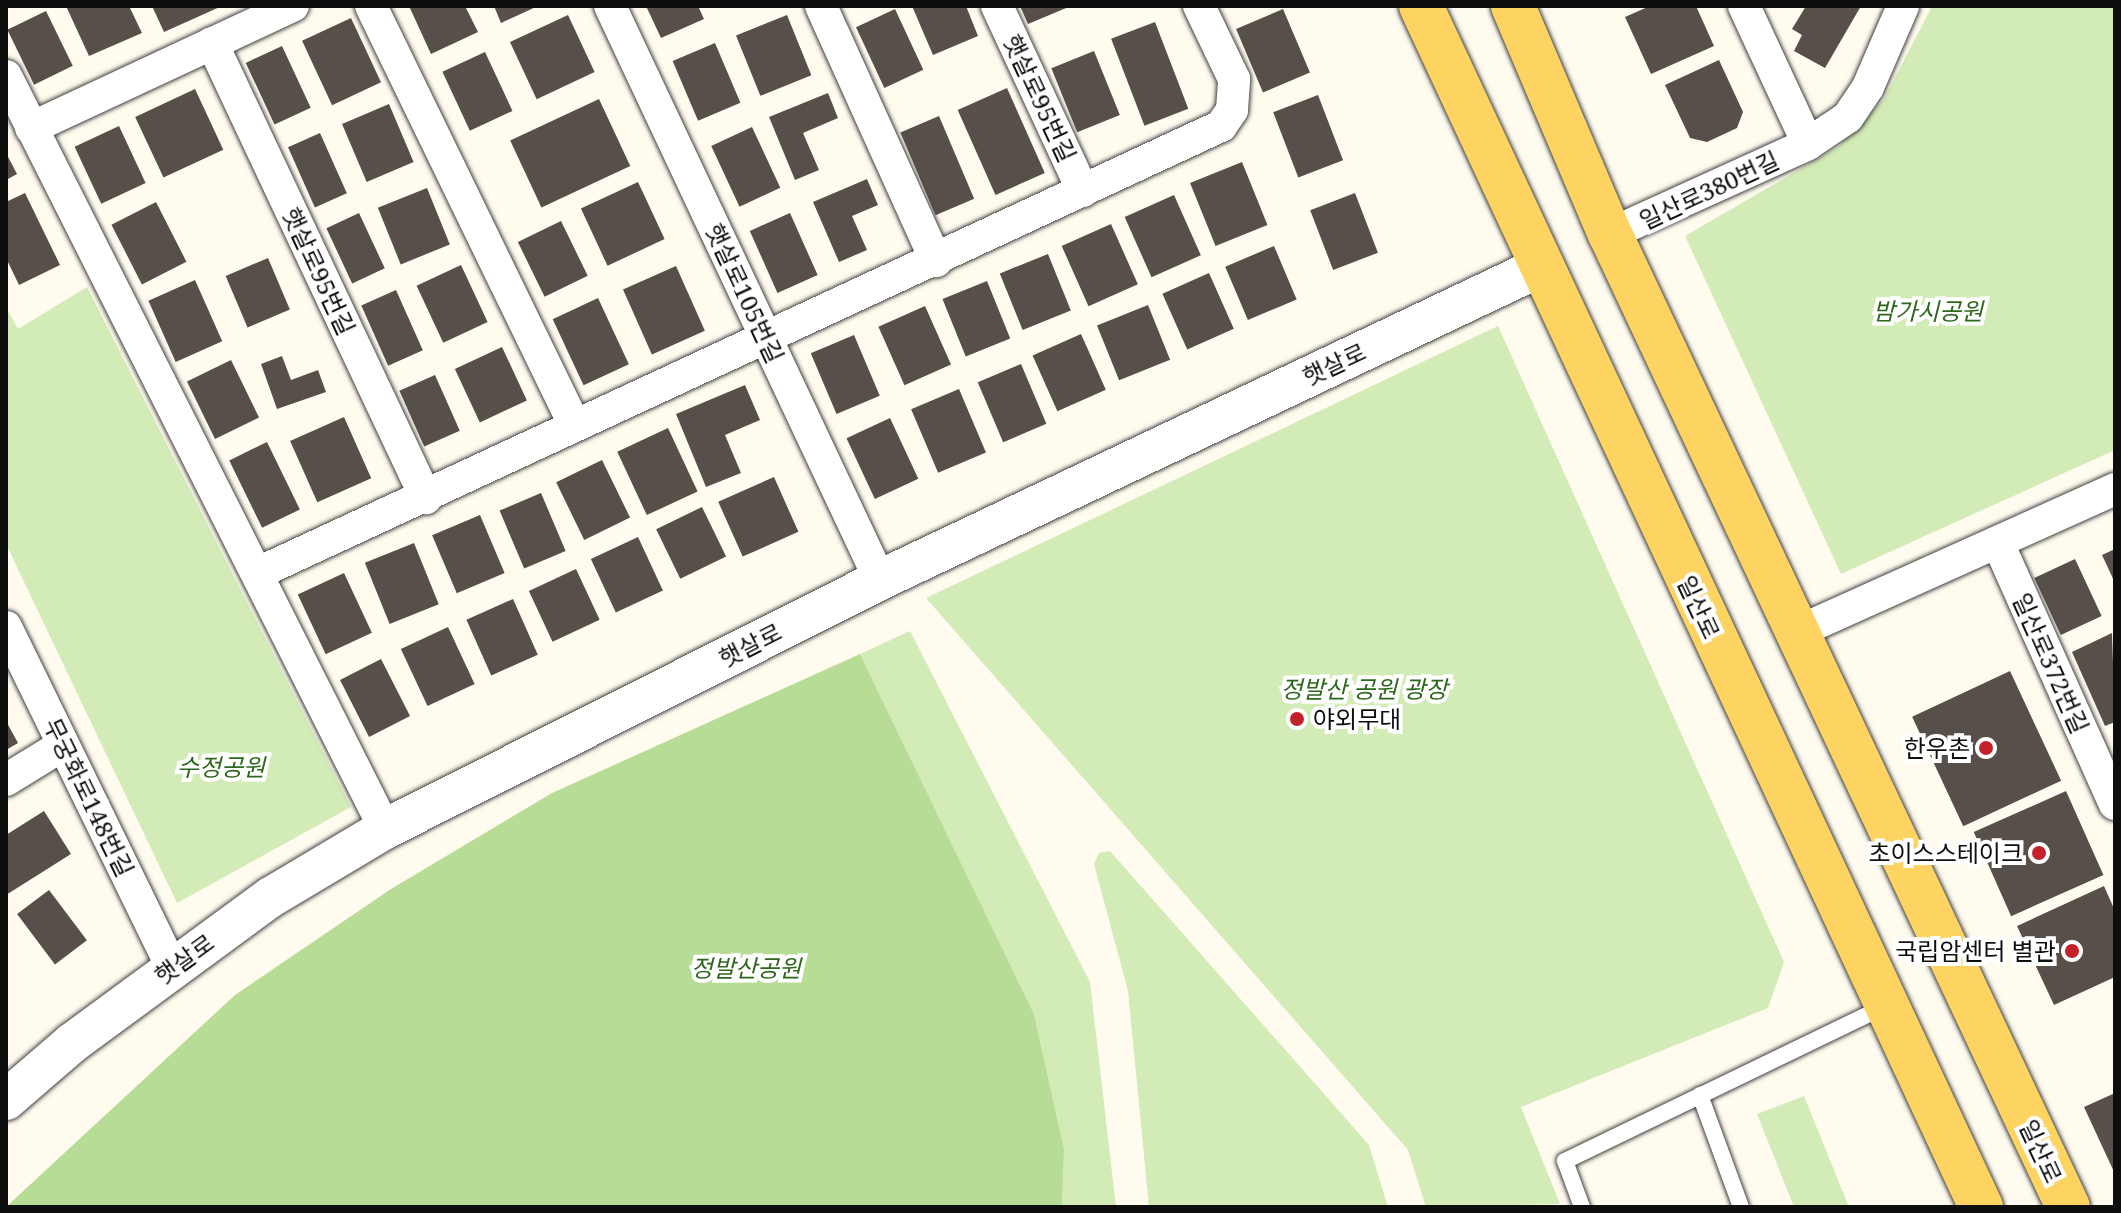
<!DOCTYPE html>
<meta charset="utf-8">
<style>
body{margin:0}
#map{position:relative;width:2121px;height:1213px;overflow:hidden;background:#fffbef;font-family:"Noto Serif","Noto Sans KR",serif}
div>[style]{position:absolute}
.green>*{inset:0;background:#d3ebb7}
.forest>*{inset:0;background:#b7dc96}
.building>*{inset:0;background:#574f4a;transform-origin:0 0}
.roads{filter:drop-shadow(0 0 2px #414141) drop-shadow(0 0 2px #414141)}
.service>*{height:16px;margin:-8px;padding:0 8px;transform-origin:8px;border-radius:8px;background:#fff}
.minor>*{height:32px;margin:-16px;padding:0 16px;transform-origin:16px;border-radius:16px;background:#fff}
.tertiary>*{height:40px;margin:-20px;padding:0 20px;transform-origin:20px;border-radius:20px;background:#fff}
.primary>*{height:44px;margin:-22px;padding:0 22px;transform-origin:22px;border-radius:22px;background:#fdd361}
.dots>*{width:22px;height:22px;translate:-50% -50%;box-sizing:border-box;border:4px solid #fff;border-radius:50%}
span{translate:-50% -50%;white-space:nowrap;text-align:center;line-height:1.15;-webkit-text-stroke:8px #fff;paint-order:stroke}
.street-label{font-size:24px;color:#0e0e0e}
.park-label{font-size:24px;color:#2d681c;font-style:italic}
.poi-label{font-size:24px;color:#0e0e0e}
.left{translate:0 -50%;text-align:left}
.right{translate:-100% -50%;text-align:right}
.frame{position:absolute;inset:0;border:8px solid #0e0e0e;pointer-events:none}
</style>
<div id="map">
<div class="green">
<i style="clip-path:polygon(1932px 6px,2115px 6px,2115px 450px,1841px 574px,1685px 236px,1838px 147px,1884px 99px)"></i>
<i style="clip-path:polygon(87px 287px,351px 807px,177px 903px,6px 544px,6px 307px,18px 329px)"></i>
<i style="clip-path:polygon(1498px 326px,1784px 962px,1768px 1008px,1521px 1107px,1560px 1204px,1426px 1207px,1408px 1150px,926px 598px)"></i>
<i style="clip-path:polygon(910px 631px,1090px 982px,1116px 1207px,1062px 1207px,1064px 1149px,1034px 1014px,860px 654px)"></i>
<i style="clip-path:polygon(1110px 851px,1369px 1145px,1388px 1207px,1149px 1207px,1128px 991px,1094px 864px,1099px 853px)"></i>
<i style="clip-path:polygon(1804px 1096px,1849px 1207px,1794px 1207px,1757px 1114px)"></i>
</div>
<div class="forest">
<i style="clip-path:polygon(860px 654px,1034px 1014px,1064px 1149px,1062px 1207px,6px 1207px,235px 995px,391px 889px,552px 793px)"></i>
</div>
<div class="building">
<i style="clip-path:polygon(66px 6px,129px 6px,142px 33px,89px 56px)"></i>
<i style="clip-path:polygon(152px 6px,222px 6px,164px 32px)"></i>
<i style="clip-path:polygon(409px 6px,465px 6px,478px 32px,431px 54px)"></i>
<i style="clip-path:polygon(494px 6px,538px 6px,501px 23px)"></i>
<i style="clip-path:polygon(646px 6px,698px 6px,704px 19px,661px 38px)"></i>
<i style="clip-path:polygon(912px 6px,966px 6px,978px 36px,933px 55px)"></i>
<i style="clip-path:polygon(1020px 6px,1071px 6px,1028px 24px)"></i>
<i style="clip-path:polygon(1650px 6px,1696px 6px,1714px 46px,1651px 74px,1625px 17px)"></i>
<i style="clip-path:polygon(1806px 6px,1861px 6px,1825px 68px,1794px 51px,1802px 35px,1792px 29px)"></i>
<i style="left:895px;top:9px;width:67px;height:43px;rotate:65deg"></i>
<i style="left:1283px;top:9px;width:69px;height:51px;rotate:67deg"></i>
<i style="left:46px;top:11px;width:61px;height:43px;rotate:64deg"></i>
<i style="left:568px;top:15px;width:63px;height:64px;rotate:65deg"></i>
<i style="left:787px;top:15px;width:65px;height:55px;rotate:68deg"></i>
<i style="left:351px;top:18px;width:71px;height:54px;rotate:65deg"></i>
<i style="left:1155px;top:22px;width:93px;height:47px;rotate:69deg"></i>
<i style="left:715px;top:43px;width:65px;height:46px;rotate:67deg"></i>
<i style="left:282px;top:46px;width:68px;height:40px;rotate:65deg"></i>
<i style="left:1094px;top:51px;width:69px;height:46px;rotate:68deg"></i>
<i style="left:485px;top:52px;width:65px;height:47px;rotate:65deg"></i>
<i style="clip-path:polygon(1719px 60px,1743px 112px,1737px 128px,1707px 142px,1690px 138px,1665px 85px)"></i>
<i style="left:1007px;top:88px;width:93px;height:54px;rotate:66deg"></i>
<i style="left:195px;top:89px;width:67px;height:66px;rotate:65deg"></i>
<i style="clip-path:polygon(828px 93px,838px 118px,803px 133px,819px 170px,795px 180px,769px 117px)"></i>
<i style="left:1318px;top:95px;width:70px;height:48px;rotate:69deg"></i>
<i style="left:599px;top:99px;width:74px;height:98px;rotate:65deg"></i>
<i style="left:389px;top:104px;width:63px;height:51px;rotate:67deg"></i>
<i style="left:939px;top:116px;width:90px;height:42px;rotate:67deg"></i>
<i style="left:119px;top:126px;width:63px;height:49px;rotate:65deg"></i>
<i style="left:752px;top:127px;width:67px;height:45px;rotate:65deg"></i>
<i style="left:320px;top:133px;width:66px;height:35px;rotate:66deg"></i>
<i style="clip-path:polygon(6px 153px,17px 174px,6px 180px)"></i>
<i style="left:1242px;top:162px;width:68px;height:56px;rotate:68deg"></i>
<i style="clip-path:polygon(867px 179px,878px 205px,852px 216px,867px 250px,839px 262px,813px 202px)"></i>
<i style="left:638px;top:182px;width:63px;height:63px;rotate:65deg"></i>
<i style="left:427px;top:188px;width:61px;height:53px;rotate:68deg"></i>
<i style="clip-path:polygon(25px 193px,60px 265px,19px 285px,6px 258px,6px 202px)"></i>
<i style="left:1355px;top:193px;width:64px;height:48px;rotate:69deg"></i>
<i style="left:1174px;top:195px;width:66px;height:54px;rotate:66deg"></i>
<i style="left:156px;top:202px;width:67px;height:50px;rotate:63deg"></i>
<i style="left:359px;top:213px;width:61px;height:36px;rotate:65deg"></i>
<i style="left:790px;top:213px;width:68px;height:44px;rotate:66deg"></i>
<i style="left:561px;top:221px;width:61px;height:48px;rotate:64deg"></i>
<i style="left:1111px;top:224px;width:66px;height:54px;rotate:66deg"></i>
<i style="left:1274px;top:246px;width:58px;height:53px;rotate:67deg"></i>
<i style="left:1048px;top:254px;width:61px;height:52px;rotate:68deg"></i>
<i style="left:268px;top:258px;width:56px;height:46px;rotate:67deg"></i>
<i style="left:461px;top:265px;width:63px;height:49px;rotate:65deg"></i>
<i style="left:676px;top:266px;width:71px;height:58px;rotate:66deg"></i>
<i style="left:1209px;top:273px;width:61px;height:51px;rotate:66deg"></i>
<i style="left:195px;top:280px;width:67px;height:51px;rotate:66deg"></i>
<i style="left:987px;top:281px;width:62px;height:48px;rotate:68deg"></i>
<i style="left:396px;top:290px;width:66px;height:38px;rotate:66deg"></i>
<i style="left:598px;top:298px;width:73px;height:50px;rotate:65deg"></i>
<i style="left:1148px;top:305px;width:59px;height:55px;rotate:68deg"></i>
<i style="left:925px;top:306px;width:64px;height:51px;rotate:66deg"></i>
<i style="left:1081px;top:334px;width:61px;height:53px;rotate:66deg"></i>
<i style="left:854px;top:335px;width:66px;height:47px;rotate:67deg"></i>
<i style="left:502px;top:347px;width:59px;height:52px;rotate:65deg"></i>
<i style="clip-path:polygon(282px 356px,291px 380px,318px 370px,326px 392px,277px 409px,261px 364px)"></i>
<i style="left:231px;top:360px;width:64px;height:49px;rotate:64deg"></i>
<i style="left:1021px;top:364px;width:65px;height:47px;rotate:67deg"></i>
<i style="left:435px;top:375px;width:61px;height:39px;rotate:66deg"></i>
<i style="clip-path:polygon(745px 385px,760px 420px,725px 435px,741px 473px,706px 487px,676px 414px)"></i>
<i style="left:959px;top:389px;width:69px;height:52px;rotate:67deg"></i>
<i style="left:344px;top:417px;width:67px;height:59px;rotate:66deg"></i>
<i style="left:890px;top:418px;width:67px;height:48px;rotate:65deg"></i>
<i style="left:668px;top:428px;width:70px;height:56px;rotate:65deg"></i>
<i style="left:267px;top:442px;width:75px;height:42px;rotate:64deg"></i>
<i style="left:602px;top:460px;width:64px;height:51px;rotate:64deg"></i>
<i style="left:774px;top:477px;width:60px;height:61px;rotate:66deg"></i>
<i style="left:541px;top:493px;width:63px;height:45px;rotate:67deg"></i>
<i style="left:702px;top:507px;width:55px;height:51px;rotate:64deg"></i>
<i style="left:480px;top:515px;width:63px;height:52px;rotate:67deg"></i>
<i style="left:638px;top:537px;width:59px;height:52px;rotate:65deg"></i>
<i style="left:414px;top:543px;width:66px;height:53px;rotate:68deg"></i>
<i style="clip-path:polygon(2115px 549px,2115px 583px,2102px 555px)"></i>
<i style="left:2075px;top:559px;width:63px;height:45px;rotate:65deg"></i>
<i style="left:576px;top:569px;width:56px;height:52px;rotate:65deg"></i>
<i style="left:344px;top:573px;width:66px;height:51px;rotate:65deg"></i>
<i style="left:513px;top:599px;width:61px;height:51px;rotate:66deg"></i>
<i style="left:448px;top:627px;width:63px;height:52px;rotate:65deg"></i>
<i style="clip-path:polygon(2112px 633px,2115px 722px,2105px 726px,2072px 652px)"></i>
<i style="left:381px;top:659px;width:64px;height:46px;rotate:63deg"></i>
<i style="left:2010px;top:671px;width:121px;height:108px;rotate:65deg"></i>
<i style="clip-path:polygon(6px 721px,18px 743px,6px 750px)"></i>
<i style="left:2066px;top:791px;width:92px;height:101px;rotate:66deg"></i>
<i style="clip-path:polygon(44px 811px,71px 854px,6px 895px,6px 835px)"></i>
<i style="clip-path:polygon(2104px 886px,2115px 911px,2115px 977px,2054px 1005px,2017px 926px)"></i>
<i style="left:49px;top:890px;width:63px;height:40px;rotate:53deg"></i>
<i style="clip-path:polygon(2115px 1093px,2115px 1174px,2084px 1107px)"></i>
</div>
<div class="roads">
<div class="service">
<i style="left:1700px;top:1095px;width:119px;rotate:69.9deg"></i>
<i style="left:1582px;top:1207px;width:49px;rotate:-110.3deg"></i>
<i style="left:1565px;top:1161px;width:356px;rotate:-25.8deg"></i>
</div>
<div class="minor">
<i style="left:371px;top:6px;width:465px;rotate:64.1deg"></i>
<i style="left:610px;top:6px;width:634px;rotate:64.81deg"></i>
<i style="left:821px;top:6px;width:280px;rotate:65.7deg"></i>
<i style="left:997px;top:6px;width:204px;rotate:65.1deg"></i>
<i style="left:1744px;top:6px;width:152px;rotate:65.1deg"></i>
<i style="left:212px;top:43px;width:503px;rotate:64.81deg"></i>
<i style="left:6px;top:76px;width:843px;rotate:63.28deg"></i>
<i style="left:31px;top:128px;width:289px;rotate:-25deg"></i>
<i style="left:1610px;top:234px;width:217px;rotate:-24.4deg"></i>
<i style="left:1808px;top:144px;width:48px;rotate:-34deg"></i>
<i style="left:1848px;top:117px;width:36px;rotate:-56deg"></i>
<i style="left:1868px;top:87px;width:88px;rotate:-66.6deg"></i>
<i style="left:1998px;top:543px;width:286px;rotate:65.9deg"></i>
<i style="left:258px;top:573px;width:1062px;rotate:-24.9deg"></i>
<i style="left:1221px;top:126px;width:19px;rotate:-55deg"></i>
<i style="left:1232px;top:110px;width:31px;rotate:-86deg"></i>
<i style="left:1234px;top:79px;width:81px;rotate:-115.6deg"></i>
<i style="left:6px;top:627px;width:379px;rotate:64deg"></i>
<i style="left:1797px;top:632px;width:349px;rotate:-24.2deg"></i>
<i style="left:6px;top:780px;width:67px;rotate:-31.6deg"></i>
</div>
<div class="tertiary">
<i style="left:6px;top:1100px;width:87px;rotate:-40.8deg"></i>
<i style="left:72px;top:1043px;width:247px;rotate:-36.3deg"></i>
<i style="left:271px;top:897px;width:133px;rotate:-30.8deg"></i>
<i style="left:385px;top:829px;width:554px;rotate:-26.7deg"></i>
<i style="left:880px;top:580px;width:730px;rotate:-25.37deg"></i>
</div>
<div class="primary">
<i style="left:1421px;top:6px;width:1325px;rotate:65deg"></i>
<i style="left:1513px;top:6px;width:248px;rotate:67deg"></i>
<i style="left:1610px;top:234px;width:1075px;rotate:64.79deg"></i>
</div>
</div>
<div class="dots">
<i style="left:1297px;top:719px;background:#c3212c"></i>
<i style="left:1986px;top:748px;background:#c3212c"></i>
<i style="left:2039px;top:853px;background:#c3212c"></i>
<i style="left:2072px;top:951px;background:#c3212c"></i>
</div>
<div class="street-label">
<span style="left:1040px;top:98px;rotate:65deg">햇살로95번길</span>
<span style="left:1709px;top:190px;rotate:-25deg">일산로380번길</span>
<span style="left:319px;top:271px;rotate:65deg">햇살로95번길</span>
<span style="left:745px;top:293px;rotate:65deg">햇살로105번길</span>
<span style="left:1334px;top:364px;rotate:-25deg">햇살로</span>
<span style="left:1699px;top:607px;rotate:65deg">일산로</span>
<span style="left:750px;top:645px;rotate:-27deg">햇살로</span>
<span style="left:2051px;top:663px;rotate:66deg">일산로372번길</span>
<span style="left:89px;top:797px;rotate:64deg">무궁화로148번길</span>
<span style="left:184px;top:959px;rotate:-36deg">햇살로</span>
<span style="left:2041px;top:1151px;rotate:65deg">일산로</span>
</div>
<div class="park-label">
<span style="left:1928px;top:311px">밤가시공원</span>
<span style="left:1364px;top:689px">정발산 공원 광장</span>
<span style="left:221px;top:767px">수정공원</span>
<span style="left:746px;top:968px">정발산공원</span>
</div>
<div class="poi-label">
<span class="left" style="left:1313px;top:719px">야외무대</span>
<span class="right" style="left:1970px;top:748px">한우촌</span>
<span class="right" style="left:2023px;top:853px">초이스스테이크</span>
<span class="right" style="left:2056px;top:951px">국립암센터 별관</span>
</div>
<div class="frame"></div>
</div>
